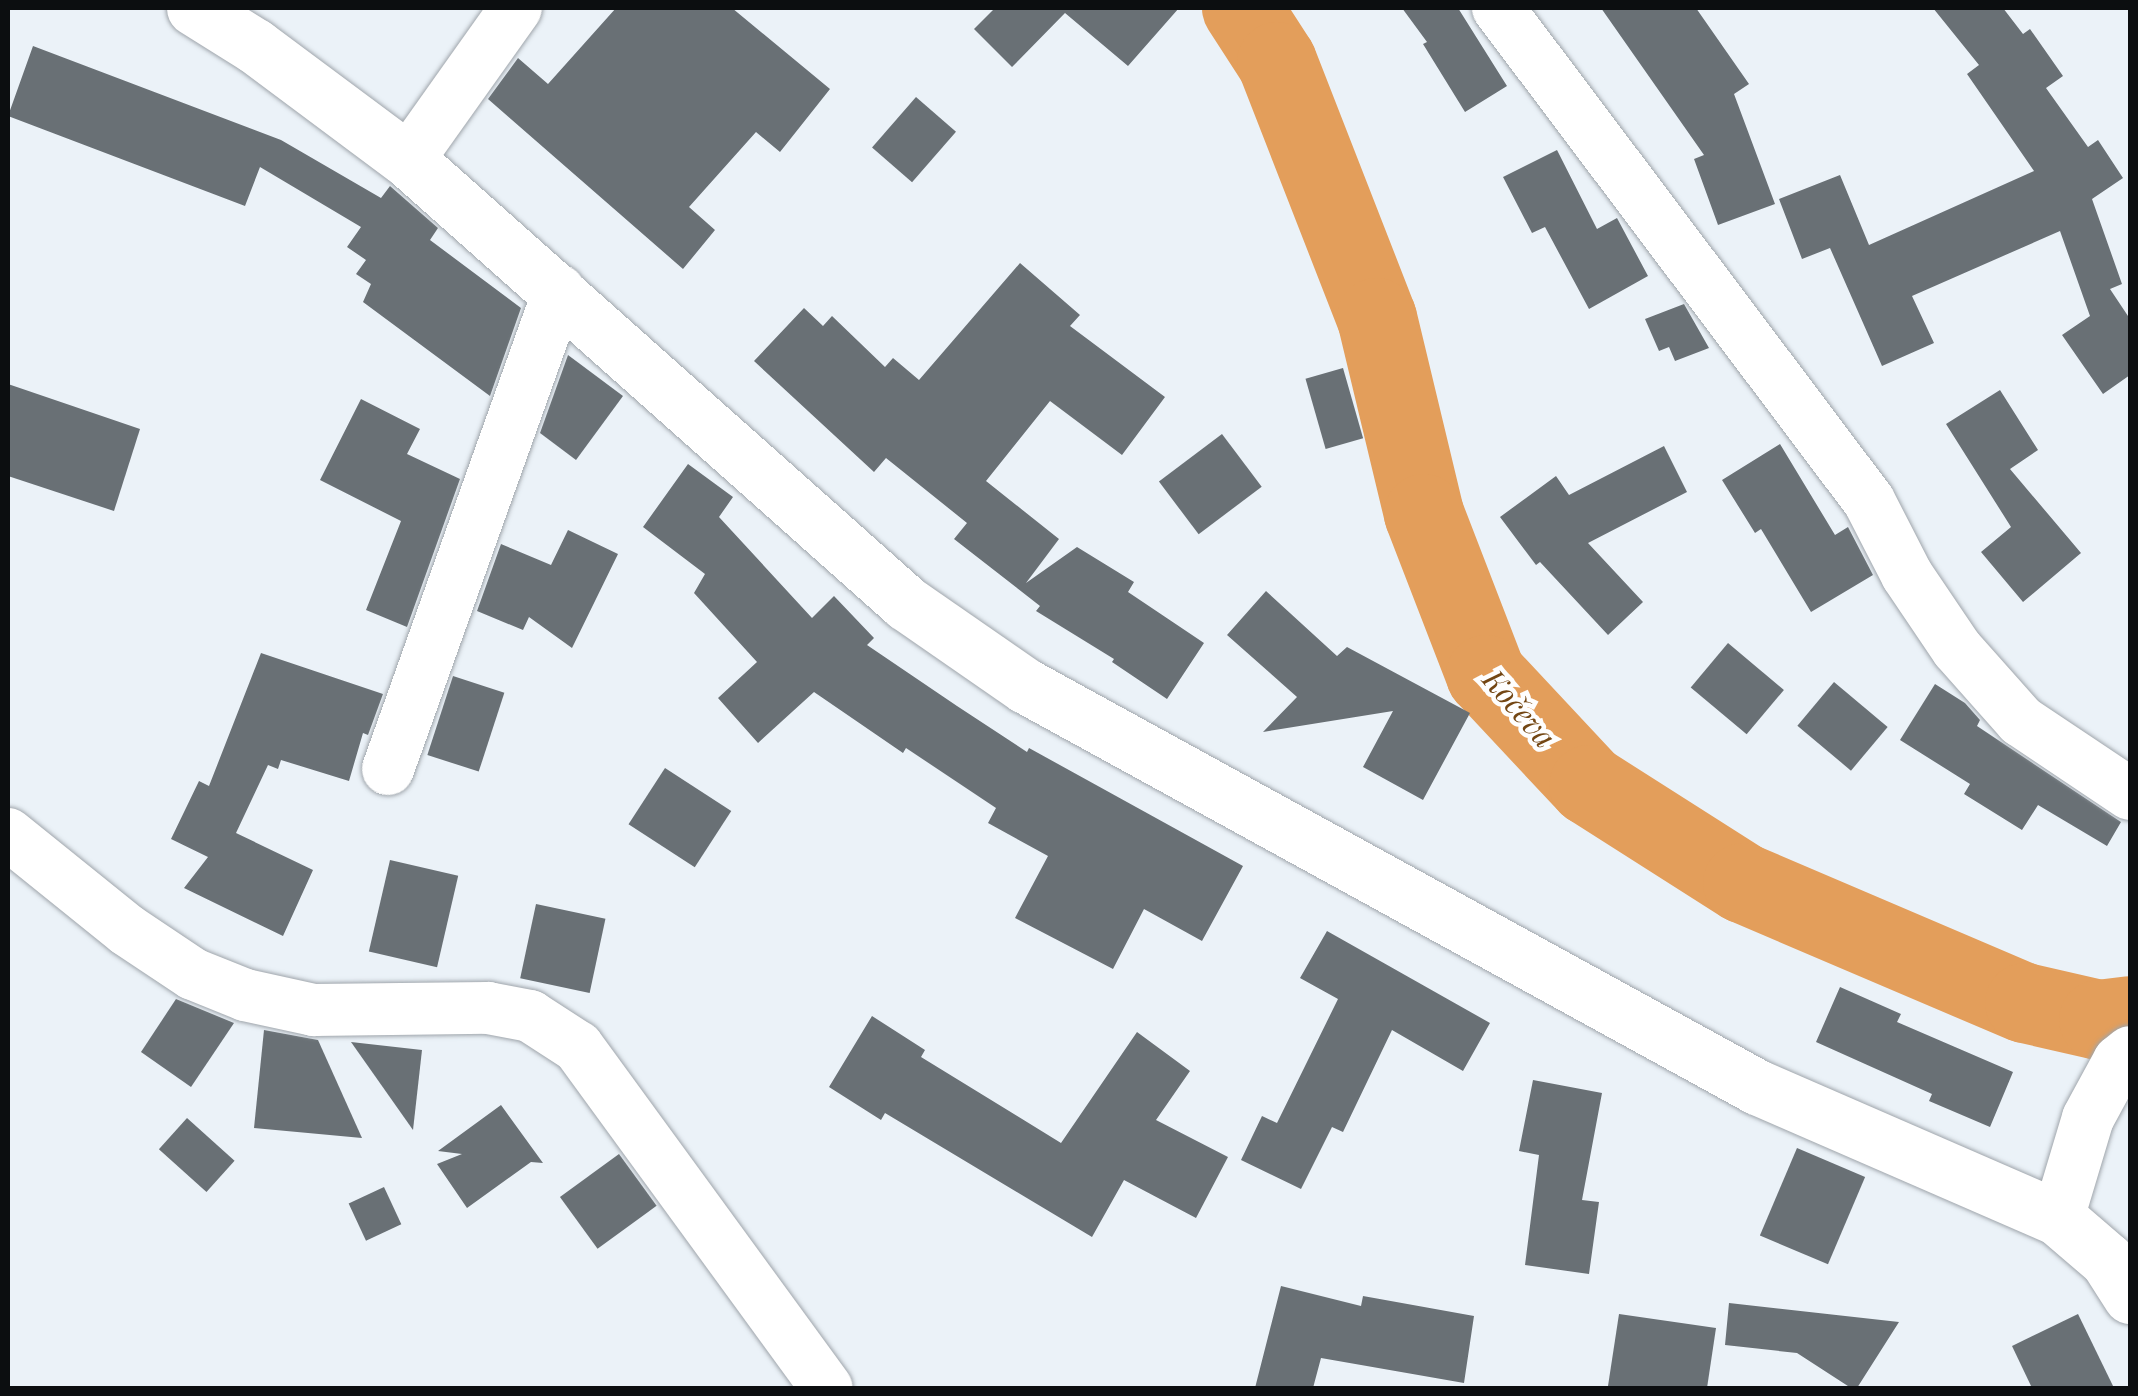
<!DOCTYPE html>
<meta charset="utf-8">
<style>
body{margin:0}
#map{position:relative;width:2138px;height:1396px;overflow:hidden;background:#ebf2f8;font-family:"Playfair Display",serif}
div>[style]{position:absolute}
.river>*{height:80px;margin:-40px;padding:0 40px;transform-origin:40px;border-radius:40px;background:#e39e5b}
.building>*{inset:0;background:#697075;transform-origin:0 0}
.roads{filter:drop-shadow(0 0 2px #9fa5ab) drop-shadow(0 0 2px #9fa5ab)}
.street>*{height:52px;margin:-26px;padding:0 26px;transform-origin:26px;border-radius:26px;background:#fff}
.secondary>*{height:55px;margin:-27.5px;padding:0 27.5px;transform-origin:27.5px;border-radius:27.5px;background:#fff}
span{translate:-50% -50%;white-space:nowrap;text-align:center;line-height:1.15;-webkit-text-stroke:9px #fefefe;paint-order:stroke}
.water-label{font-size:30px;color:#734613;font-style:italic}
.frame{position:absolute;inset:0;border:10px solid #0c0e10;pointer-events:none}
</style>
<div id="map">
<div class="river">
<i style="left:1242px;top:8px;width:64px;rotate:57.1deg"></i>
<i style="left:1277px;top:62px;width:275px;rotate:68.7deg"></i>
<i style="left:1377px;top:318px;width:202px;rotate:76.5deg"></i>
<i style="left:1424px;top:514px;width:173px;rotate:68.9deg"></i>
<i style="left:1486px;top:675px;width:151px;rotate:46.9deg"></i>
<i style="left:1589px;top:785px;width:183px;rotate:32.5deg"></i>
<i style="left:1743px;top:883px;width:306px;rotate:23.1deg"></i>
<i style="left:2025px;top:1003px;width:76px;rotate:12.9deg"></i>
<i style="left:2099px;top:1020px;width:31px;rotate:-7deg"></i>
</div>
<div class="building">
<i style="clip-path:polygon(616px 8px,732px 8px,830px 89px,780px 152px,756px 132px,689px 207px,715px 230px,683px 269px,488px 99px,518px 58px,548px 84px)"></i>
<i style="clip-path:polygon(995px 8px,1179px 8px,1128px 66px,1065px 13px,1012px 67px,974px 29px)"></i>
<i style="clip-path:polygon(1402px 8px,1458px 8px,1507px 86px,1465px 112px,1423px 44px,1427px 42px)"></i>
<i style="clip-path:polygon(1601px 8px,1696px 8px,1749px 84px,1734px 94px,1775px 204px,1718px 225px,1694px 159px,1704px 155px)"></i>
<i style="clip-path:polygon(1933px 8px,2003px 8px,2023px 34px,2030px 29px,2063px 76px,2046px 88px,2088px 147px,2098px 140px,2123px 178px,2092px 199px,2122px 284px,2110px 289px,2130px 319px,2130px 375px,2103px 394px,2062px 335px,2090px 316px,2060px 231px,1912px 296px,1934px 343px,1882px 366px,1830px 248px,1802px 259px,1779px 199px,1840px 175px,1869px 245px,2034px 171px,1967px 74px,1979px 65px)"></i>
<i style="clip-path:polygon(33px 46px,281px 140px,381px 198px,390px 186px,438px 228px,430px 240px,521px 308px,490px 396px,363px 302px,371px 284px,356px 274px,366px 260px,347px 247px,361px 227px,260px 167px,245px 206px,8px 116px)"></i>
<i style="left:916px;top:97px;width:53px;height:67px;rotate:41deg"></i>
<i style="clip-path:polygon(1557px 150px,1597px 229px,1617px 218px,1648px 276px,1589px 309px,1545px 227px,1532px 233px,1503px 177px)"></i>
<i style="clip-path:polygon(1020px 263px,1080px 315px,1070px 326px,1165px 397px,1122px 455px,1050px 401px,986px 481px,1059px 539px,1026px 583px,1077px 547px,1134px 582px,1128px 592px,1204px 643px,1167px 699px,1112px 662px,1114px 659px,1036px 611px,1040px 606px,954px 539px,967px 523px,886px 458px,874px 472px,754px 361px,804px 308px,823px 326px,832px 316px,885px 367px,893px 358px,919px 380px)"></i>
<i style="clip-path:polygon(1684px 304px,1709px 348px,1675px 361px,1669px 347px,1659px 351px,1645px 319px)"></i>
<i style="clip-path:polygon(568px 355px,623px 396px,576px 460px,540px 433px)"></i>
<i style="left:1343px;top:368px;width:73px;height:39px;rotate:74deg"></i>
<i style="clip-path:polygon(8px 384px,140px 429px,114px 511px,8px 476px)"></i>
<i style="clip-path:polygon(2000px 390px,2038px 450px,2010px 469px,2081px 553px,2023px 602px,1981px 552px,2011px 527px,1946px 424px)"></i>
<i style="clip-path:polygon(361px 399px,420px 429px,407px 454px,460px 479px,407px 627px,366px 610px,401px 521px,320px 480px)"></i>
<i style="left:1222px;top:434px;width:66px;height:79px;rotate:53deg"></i>
<i style="clip-path:polygon(1780px 444px,1835px 535px,1848px 527px,1873px 575px,1811px 612px,1761px 529px,1755px 533px,1722px 480px)"></i>
<i style="clip-path:polygon(1664px 446px,1687px 492px,1588px 543px,1643px 602px,1608px 635px,1540px 562px,1536px 565px,1500px 517px,1556px 476px,1569px 495px)"></i>
<i style="clip-path:polygon(688px 464px,733px 497px,719px 517px,812px 618px,834px 596px,874px 638px,867px 645px,957px 706px,1027px 752px,1029px 748px,1243px 866px,1202px 941px,1144px 909px,1113px 969px,1015px 918px,1048px 856px,988px 823px,996px 808px,906px 748px,903px 753px,814px 692px,758px 743px,718px 698px,757px 662px,694px 593px,705px 574px,643px 527px)"></i>
<i style="clip-path:polygon(568px 530px,618px 554px,572px 648px,529px 617px,523px 630px,477px 611px,501px 544px,551px 565px)"></i>
<i style="clip-path:polygon(1266px 591px,1337px 656px,1347px 647px,1470px 713px,1423px 800px,1363px 767px,1393px 711px,1263px 732px,1297px 697px,1227px 635px)"></i>
<i style="left:1728px;top:643px;width:73px;height:58px;rotate:40deg"></i>
<i style="clip-path:polygon(261px 653px,383px 694px,368px 735px,363px 733px,349px 781px,281px 760px,278px 769px,268px 765px,236px 833px,313px 870px,283px 936px,184px 888px,208px 857px,171px 839px,199px 781px,209px 786px)"></i>
<i style="left:453px;top:676px;width:54px;height:83px;rotate:18deg"></i>
<i style="left:1834px;top:682px;width:70px;height:57px;rotate:40deg"></i>
<i style="clip-path:polygon(1935px 684px,1965px 703px,1980px 720px,1977px 726px,2121px 822px,2107px 846px,2038px 805px,2022px 830px,1964px 794px,1970px 784px,1900px 740px)"></i>
<i style="left:665px;top:768px;width:79px;height:67px;rotate:33deg"></i>
<i style="left:390px;top:860px;width:70px;height:94px;rotate:13deg"></i>
<i style="left:536px;top:904px;width:71px;height:76px;rotate:12deg"></i>
<i style="clip-path:polygon(1327px 931px,1490px 1023px,1463px 1071px,1392px 1030px,1343px 1132px,1332px 1127px,1301px 1189px,1241px 1160px,1262px 1116px,1277px 1123px,1338px 999px,1300px 978px)"></i>
<i style="clip-path:polygon(1840px 987px,1901px 1014px,1897px 1022px,2013px 1072px,1990px 1127px,1929px 1101px,1932px 1094px,1816px 1042px)"></i>
<i style="clip-path:polygon(176px 999px,234px 1023px,191px 1087px,141px 1052px)"></i>
<i style="clip-path:polygon(872px 1016px,925px 1050px,921px 1057px,1061px 1143px,1137px 1032px,1190px 1071px,1156px 1120px,1228px 1157px,1196px 1218px,1124px 1180px,1092px 1237px,885px 1113px,881px 1120px,829px 1087px)"></i>
<i style="clip-path:polygon(264px 1030px,318px 1040px,362px 1138px,254px 1128px)"></i>
<i style="clip-path:polygon(351px 1042px,422px 1050px,413px 1130px)"></i>
<i style="clip-path:polygon(1533px 1080px,1602px 1093px,1582px 1200px,1599px 1202px,1589px 1274px,1525px 1265px,1539px 1155px,1519px 1151px)"></i>
<i style="clip-path:polygon(501px 1105px,543px 1163px,531px 1162px,467px 1208px,437px 1164px,462px 1154px,438px 1151px)"></i>
<i style="left:187px;top:1118px;width:64px;height:42px;rotate:42deg"></i>
<i style="left:1797px;top:1148px;width:74px;height:95px;rotate:23deg"></i>
<i style="left:619px;top:1154px;width:64px;height:73px;rotate:54deg"></i>
<i style="left:384px;top:1187px;width:41px;height:39px;rotate:65deg"></i>
<i style="clip-path:polygon(1281px 1286px,1361px 1306px,1363px 1296px,1474px 1316px,1464px 1383px,1321px 1358px,1313px 1388px,1255px 1388px)"></i>
<i style="clip-path:polygon(1729px 1303px,1899px 1322px,1857px 1388px,1851px 1388px,1797px 1353px,1725px 1345px)"></i>
<i style="clip-path:polygon(1619px 1314px,1716px 1328px,1707px 1388px,1608px 1386px)"></i>
<i style="clip-path:polygon(2078px 1314px,2114px 1388px,2032px 1388px,2012px 1346px)"></i>
</div>
<div class="roads">
<div class="street">
<i style="left:1498px;top:8px;width:617px;rotate:53.04deg"></i>
<i style="left:1869px;top:501px;width:83px;rotate:62.8deg"></i>
<i style="left:1907px;top:575px;width:89px;rotate:56deg"></i>
<i style="left:1957px;top:649px;width:96px;rotate:48.4deg"></i>
<i style="left:2021px;top:721px;width:131px;rotate:33.8deg"></i>
<i style="left:408px;top:160px;width:186px;rotate:-54.6deg"></i>
<i style="left:388px;top:769px;width:508px;rotate:-70.32deg"></i>
<i style="left:8px;top:834px;width:153px;rotate:38.9deg"></i>
<i style="left:127px;top:930px;width:79px;rotate:33.7deg"></i>
<i style="left:193px;top:974px;width:56px;rotate:22deg"></i>
<i style="left:245px;top:995px;width:71px;rotate:12.3deg"></i>
<i style="left:314px;top:1010px;width:174px;rotate:-0.7deg"></i>
<i style="left:488px;top:1008px;width:43px;rotate:10.8deg"></i>
<i style="left:530px;top:1016px;width:57px;rotate:32.9deg"></i>
<i style="left:578px;top:1047px;width:422px;rotate:53.9deg"></i>
<i style="left:2058px;top:1218px;width:104px;rotate:-73.3deg"></i>
<i style="left:2088px;top:1118px;width:65px;rotate:-61.5deg"></i>
<i style="left:2119px;top:1061px;width:14px;rotate:-39deg"></i>
</div>
<div class="secondary">
<i style="left:194px;top:8px;width:72px;rotate:31.9deg"></i>
<i style="left:255px;top:46px;width:191px;rotate:36.7deg"></i>
<i style="left:408px;top:160px;width:667px;rotate:41.65deg"></i>
<i style="left:906px;top:603px;width:146px;rotate:34.7deg"></i>
<i style="left:1026px;top:686px;width:834px;rotate:28.75deg"></i>
<i style="left:1757px;top:1087px;width:328px;rotate:23.5deg"></i>
<i style="left:2058px;top:1218px;width:65px;rotate:40.6deg"></i>
<i style="left:2107px;top:1260px;width:43px;rotate:57.4deg"></i>
</div>
</div>
<div class="water-label">
<span style="left:1520px;top:708px;rotate:49deg">Kočeva</span>
</div>
<div class="frame"></div>
</div>
